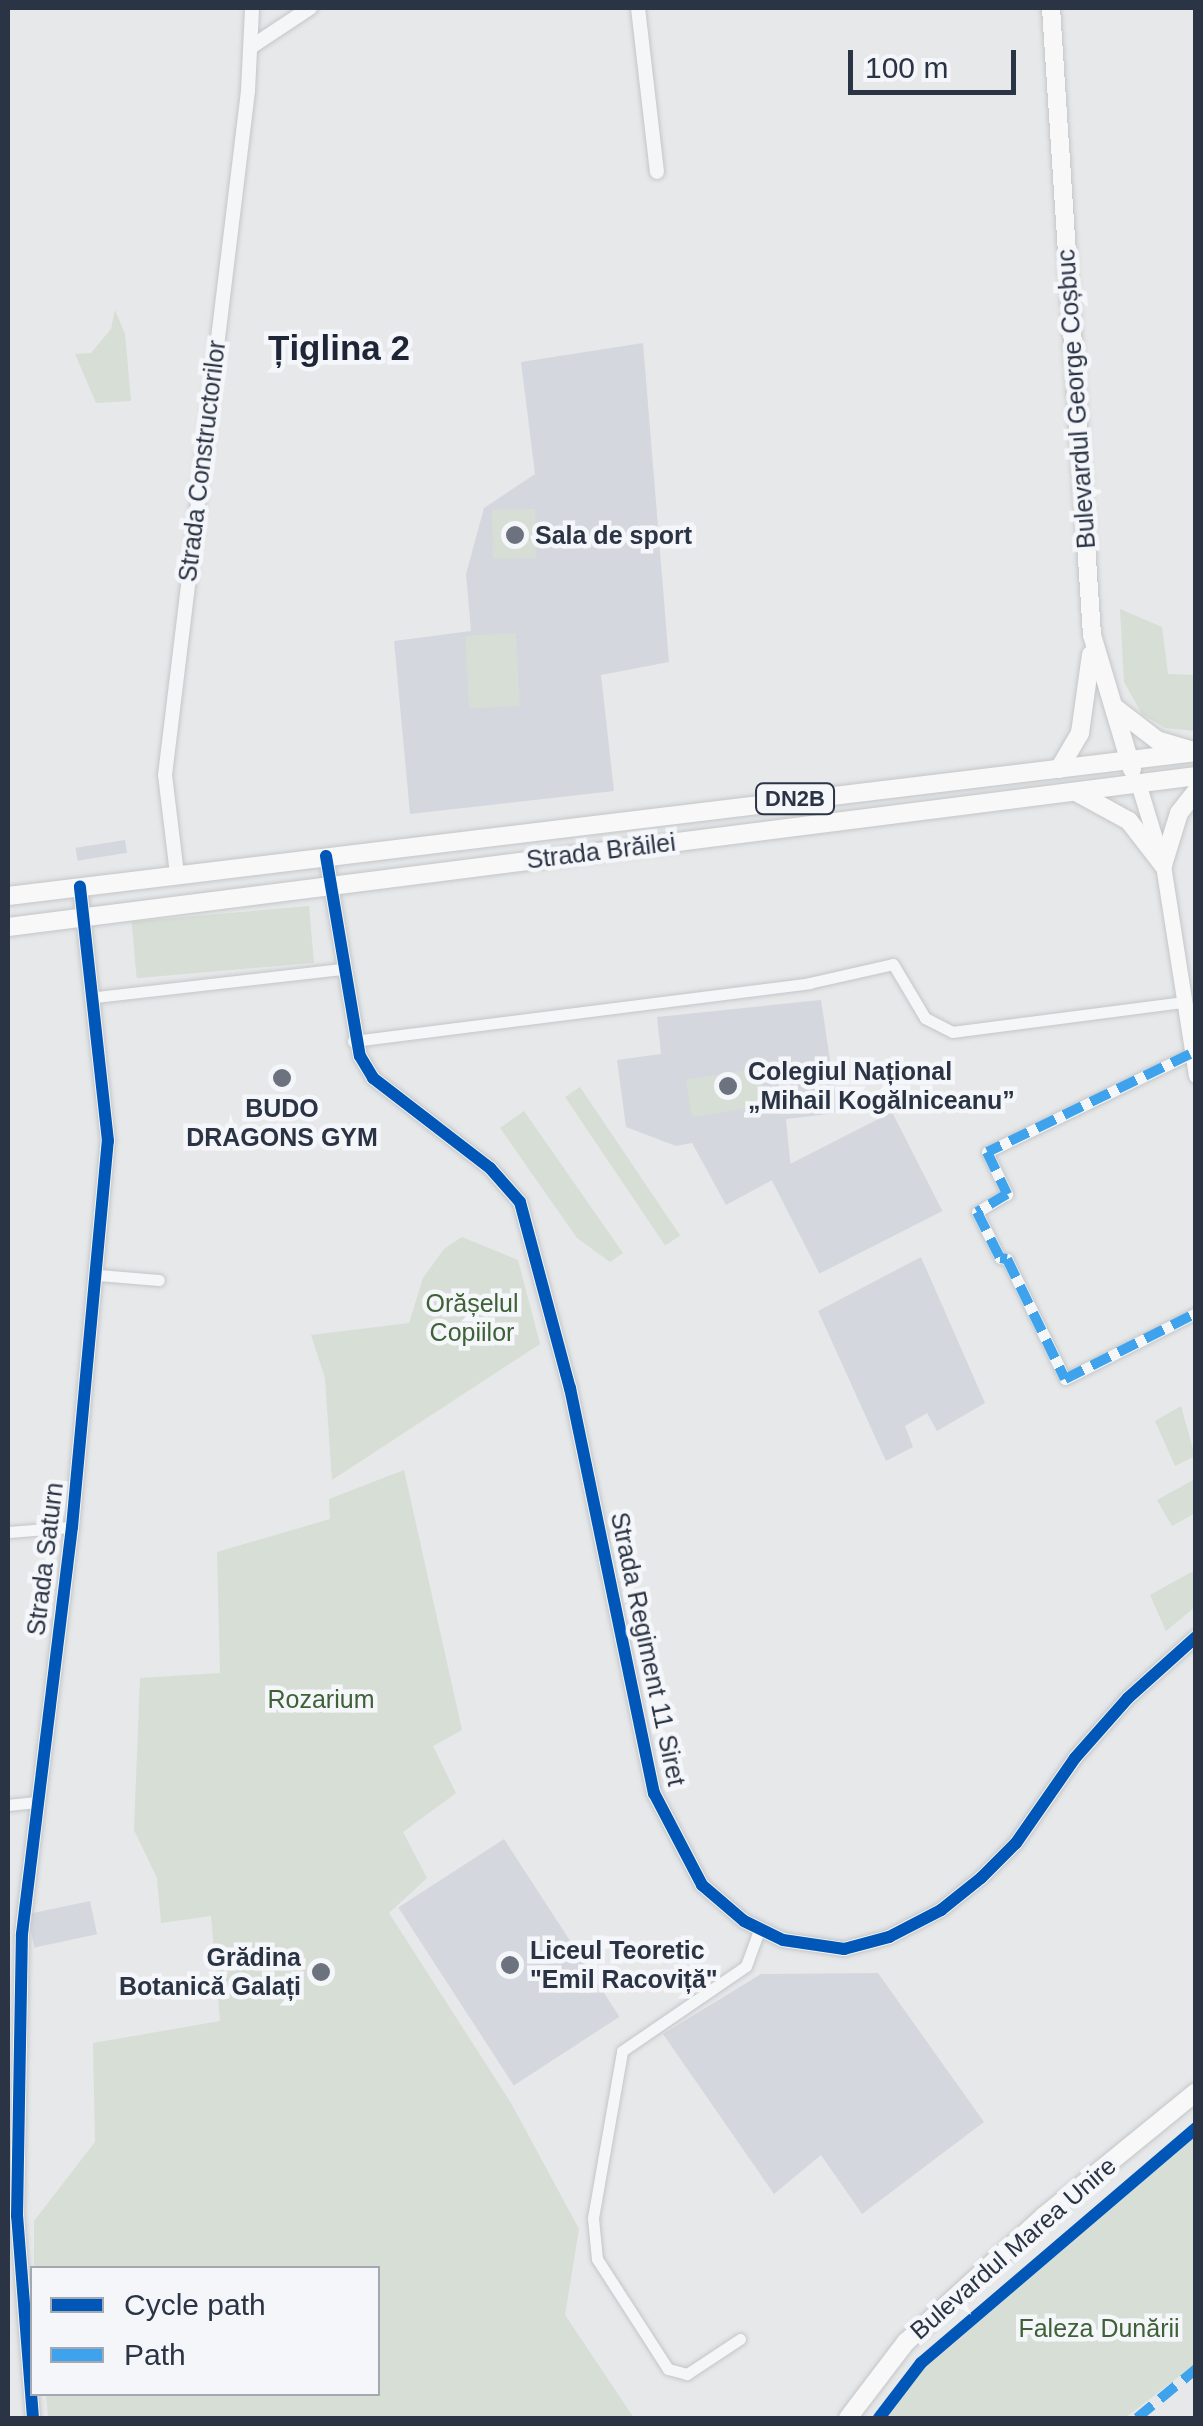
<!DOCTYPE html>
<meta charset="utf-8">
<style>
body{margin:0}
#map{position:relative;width:1203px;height:2426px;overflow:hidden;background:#e6e8ea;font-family:Helvetica,sans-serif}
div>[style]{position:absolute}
.built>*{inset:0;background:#d4d7dd;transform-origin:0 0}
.green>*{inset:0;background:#d6ded6;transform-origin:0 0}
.roads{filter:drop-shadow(0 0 2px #c4c6c8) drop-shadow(0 0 2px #c4c6c8)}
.minor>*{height:11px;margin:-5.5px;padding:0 5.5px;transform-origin:5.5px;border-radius:5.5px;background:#f5f6f7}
.tertiary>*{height:14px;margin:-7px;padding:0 7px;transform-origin:7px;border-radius:7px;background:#f5f6f7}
.secondary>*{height:15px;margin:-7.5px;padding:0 7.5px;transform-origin:7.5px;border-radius:7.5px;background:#f8f8f8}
.primary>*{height:18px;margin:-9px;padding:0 9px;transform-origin:9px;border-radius:9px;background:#f8f8f8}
.quiet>*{height:10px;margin-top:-5px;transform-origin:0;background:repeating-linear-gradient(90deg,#3ea3ec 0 20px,transparent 0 30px)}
.cycleway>*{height:12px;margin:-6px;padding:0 6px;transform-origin:6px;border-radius:6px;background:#0057b8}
.dots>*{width:28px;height:28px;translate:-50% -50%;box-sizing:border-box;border:5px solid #f4f6f9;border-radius:50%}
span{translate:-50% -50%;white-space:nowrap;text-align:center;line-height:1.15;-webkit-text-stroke:9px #f4f6f9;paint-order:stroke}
.shield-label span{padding:2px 8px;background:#f4f6f9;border:2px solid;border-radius:8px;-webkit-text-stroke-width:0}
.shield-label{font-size:22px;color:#2b3445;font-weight:700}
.street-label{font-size:25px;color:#2b3445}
.poi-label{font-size:25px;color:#2b3445;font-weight:700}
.left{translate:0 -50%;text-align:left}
.right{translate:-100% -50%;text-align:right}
.park-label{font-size:25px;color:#3f6138}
.district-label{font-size:35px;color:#1d2536;font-weight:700}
.frame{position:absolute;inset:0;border:10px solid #2b3445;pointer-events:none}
.legend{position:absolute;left:30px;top:2266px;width:350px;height:130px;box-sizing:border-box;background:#f4f6f9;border:2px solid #a4a8b1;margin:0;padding:12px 18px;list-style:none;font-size:30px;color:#2b3445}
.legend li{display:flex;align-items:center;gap:20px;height:50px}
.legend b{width:50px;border:2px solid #a4a8b1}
.scale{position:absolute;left:848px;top:50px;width:168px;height:45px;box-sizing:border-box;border:5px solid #2b3445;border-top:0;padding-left:12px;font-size:30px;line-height:35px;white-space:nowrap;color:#2b3445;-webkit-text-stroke:8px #f4f6f9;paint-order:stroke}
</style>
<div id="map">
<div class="built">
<i style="clip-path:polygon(643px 343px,669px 662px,601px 675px,614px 791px,410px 814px,394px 641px,471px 631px,466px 574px,484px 508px,535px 474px,521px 362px)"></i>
<i style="left:125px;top:840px;width:13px;height:50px;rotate:81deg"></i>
<i style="clip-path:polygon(821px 1000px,838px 1113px,786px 1119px,791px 1170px,726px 1205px,692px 1143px,676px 1146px,626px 1127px,617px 1060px,661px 1054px,657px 1017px)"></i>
<i style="left:892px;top:1112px;width:111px;height:138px;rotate:63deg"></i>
<i style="clip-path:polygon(921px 1257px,985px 1403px,937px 1431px,927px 1413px,905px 1426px,913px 1447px,886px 1461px,818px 1311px)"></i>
<i style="left:504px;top:1839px;width:212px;height:126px;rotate:57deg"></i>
<i style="left:90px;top:1901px;width:34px;height:64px;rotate:78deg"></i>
<i style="clip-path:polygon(878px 1973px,984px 2122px,862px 2214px,821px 2155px,774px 2194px,663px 2034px,761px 1974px)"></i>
</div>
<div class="green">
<i style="clip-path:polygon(115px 310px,125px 334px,131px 401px,96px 403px,75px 354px,91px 353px,111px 329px)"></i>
<i style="left:535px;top:509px;width:49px;height:43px;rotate:89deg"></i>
<i style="clip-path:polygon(1120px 609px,1162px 627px,1168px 674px,1195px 675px,1195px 731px,1165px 728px,1142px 714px,1124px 682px)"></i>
<i style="left:516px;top:633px;width:73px;height:51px;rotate:87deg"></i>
<i style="left:309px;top:906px;width:57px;height:178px;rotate:85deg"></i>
<i style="left:760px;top:1068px;width:38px;height:75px;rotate:81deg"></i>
<i style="left:580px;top:1087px;width:179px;height:18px;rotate:56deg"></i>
<i style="clip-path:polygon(524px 1111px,623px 1253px,610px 1262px,577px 1238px,500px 1128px)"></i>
<i style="clip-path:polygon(462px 1237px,518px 1260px,540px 1344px,332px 1480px,325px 1378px,311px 1335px,409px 1323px,423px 1278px,444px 1249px)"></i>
<i style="clip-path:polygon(1181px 1406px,1195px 1456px,1175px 1466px,1155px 1421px)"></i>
<i style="clip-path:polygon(404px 1470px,462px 1730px,433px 1746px,456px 1793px,403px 1832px,427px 1878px,389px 1913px,511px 2103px,579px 2229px,565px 2315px,634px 2418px,48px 2418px,46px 2394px,378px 2394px,378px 2268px,34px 2268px,34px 2221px,95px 2142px,93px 2043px,220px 2021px,211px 1916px,161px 1923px,157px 1878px,134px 1830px,140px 1678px,220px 1673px,217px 1552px,330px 1519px,329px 1499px)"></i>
<i style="clip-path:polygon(1195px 1479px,1195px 1513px,1172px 1526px,1157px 1500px)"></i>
<i style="clip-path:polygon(1195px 1570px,1195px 1607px,1166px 1631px,1150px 1595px)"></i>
<i style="clip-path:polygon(1195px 2133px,1195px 2364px,1125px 2418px,884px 2418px,923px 2365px)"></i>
</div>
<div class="roads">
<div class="minor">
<i style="left:96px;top:997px;width:246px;rotate:-6.5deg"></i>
<i style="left:353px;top:1041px;width:460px;rotate:-7.2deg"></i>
<i style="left:809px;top:983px;width:86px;rotate:-12.7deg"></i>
<i style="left:893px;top:964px;width:63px;rotate:59.3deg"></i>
<i style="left:925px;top:1018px;width:30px;rotate:27deg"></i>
<i style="left:952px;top:1032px;width:232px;rotate:-7.4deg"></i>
<i style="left:1190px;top:1054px;width:225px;rotate:154.2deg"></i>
<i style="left:987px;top:1152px;width:47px;rotate:64.5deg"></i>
<i style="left:1007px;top:1194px;width:35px;rotate:149deg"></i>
<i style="left:977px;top:1212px;width:51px;rotate:63.4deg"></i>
<i style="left:1000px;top:1258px;width:7px;rotate:8deg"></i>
<i style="left:1007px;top:1259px;width:133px;rotate:64.2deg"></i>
<i style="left:1065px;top:1379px;width:147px;rotate:-26.7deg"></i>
<i style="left:98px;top:1275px;width:61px;rotate:4.7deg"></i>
<i style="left:8px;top:1532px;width:64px;rotate:-4.5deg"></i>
<i style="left:8px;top:1805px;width:28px;rotate:-6deg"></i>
<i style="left:740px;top:2339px;width:64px;rotate:146.6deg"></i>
<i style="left:687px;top:2374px;width:20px;rotate:-165deg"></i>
<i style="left:668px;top:2369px;width:131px;rotate:-122.8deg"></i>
<i style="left:597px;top:2259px;width:41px;rotate:-95.6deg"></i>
<i style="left:593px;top:2218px;width:169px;rotate:-80.1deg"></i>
<i style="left:622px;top:2051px;width:150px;rotate:-34.4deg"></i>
<i style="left:746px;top:1966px;width:38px;rotate:-70deg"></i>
</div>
<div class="tertiary">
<i style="left:638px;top:8px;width:165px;rotate:83.4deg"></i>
<i style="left:251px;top:47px;width:71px;rotate:-33.5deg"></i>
<i style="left:326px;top:856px;width:203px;rotate:80.4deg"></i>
<i style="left:360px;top:1056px;width:26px;rotate:59deg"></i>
<i style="left:373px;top:1078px;width:148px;rotate:37.6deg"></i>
<i style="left:490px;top:1168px;width:45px;rotate:48.6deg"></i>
<i style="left:520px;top:1202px;width:193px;rotate:75deg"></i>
<i style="left:570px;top:1388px;width:414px;rotate:78.3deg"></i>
<i style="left:654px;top:1793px;width:104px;rotate:62.4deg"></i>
<i style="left:702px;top:1885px;width:55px;rotate:40.6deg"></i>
<i style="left:744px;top:1921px;width:43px;rotate:26deg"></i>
<i style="left:783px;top:1940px;width:62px;rotate:8.4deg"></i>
<i style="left:844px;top:1949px;width:47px;rotate:-14.9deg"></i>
<i style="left:889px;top:1937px;width:59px;rotate:-27.4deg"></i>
<i style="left:941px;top:1910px;width:51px;rotate:-38.7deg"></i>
<i style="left:981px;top:1878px;width:49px;rotate:-45deg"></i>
<i style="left:1016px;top:1843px;width:103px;rotate:-55.2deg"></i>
<i style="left:1075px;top:1758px;width:80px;rotate:-48.5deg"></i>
<i style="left:1128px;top:1698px;width:91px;rotate:-41.9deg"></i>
<i style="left:177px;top:874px;width:100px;rotate:-96.9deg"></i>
<i style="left:165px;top:775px;width:689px;rotate:-83.08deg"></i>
<i style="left:248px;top:91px;width:83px;rotate:-87.2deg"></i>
<i style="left:33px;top:2418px;width:203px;rotate:-94.5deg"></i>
<i style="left:17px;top:2216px;width:282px;rotate:-89deg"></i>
<i style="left:22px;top:1934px;width:410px;rotate:-83deg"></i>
<i style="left:72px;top:1527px;width:388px;rotate:-84.7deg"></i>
<i style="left:108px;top:1141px;width:256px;rotate:-96.3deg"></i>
</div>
<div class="secondary">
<i style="left:1138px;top:783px;width:86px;rotate:73deg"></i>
<i style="left:1163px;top:865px;width:213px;rotate:81.1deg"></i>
</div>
<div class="primary">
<i style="left:1051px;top:8px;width:628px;rotate:86.26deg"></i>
<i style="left:1092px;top:635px;width:140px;rotate:73.4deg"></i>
<i style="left:1114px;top:707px;width:54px;rotate:37.5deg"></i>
<i style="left:1157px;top:740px;width:34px;rotate:17deg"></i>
<i style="left:1059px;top:769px;width:42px;rotate:-59.7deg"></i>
<i style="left:1080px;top:733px;width:79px;rotate:-82deg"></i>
<i style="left:1078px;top:793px;width:58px;rotate:28.8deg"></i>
<i style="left:1129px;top:821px;width:56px;rotate:52.3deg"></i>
<i style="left:1163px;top:865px;width:54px;rotate:-72.9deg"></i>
<i style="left:1179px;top:813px;width:28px;rotate:-52deg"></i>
<i style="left:8px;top:896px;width:1197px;rotate:-6.91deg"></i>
<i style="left:8px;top:927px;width:1198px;rotate:-7.24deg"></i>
<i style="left:848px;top:2418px;width:96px;rotate:-52.7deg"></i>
<i style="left:906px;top:2342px;width:187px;rotate:-42.4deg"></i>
<i style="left:1044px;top:2216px;width:196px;rotate:-39.2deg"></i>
</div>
</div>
<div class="quiet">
<i style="left:1190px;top:1054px;width:225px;rotate:154.2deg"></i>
<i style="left:987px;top:1152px;width:47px;rotate:64.5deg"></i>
<i style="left:1007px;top:1194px;width:35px;rotate:149deg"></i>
<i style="left:977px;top:1212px;width:51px;rotate:63.4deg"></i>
<i style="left:1000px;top:1258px;width:7px;rotate:8deg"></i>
<i style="left:1007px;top:1259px;width:133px;rotate:64.2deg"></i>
<i style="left:1065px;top:1379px;width:147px;rotate:-26.7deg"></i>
<i style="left:1137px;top:2418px;width:77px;rotate:-39.7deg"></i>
</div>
<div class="cycleway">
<i style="left:326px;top:856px;width:203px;rotate:80.4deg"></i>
<i style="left:360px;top:1056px;width:26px;rotate:59deg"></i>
<i style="left:373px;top:1078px;width:148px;rotate:37.6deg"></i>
<i style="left:490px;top:1168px;width:45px;rotate:48.6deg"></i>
<i style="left:520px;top:1202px;width:193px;rotate:75deg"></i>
<i style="left:570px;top:1388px;width:414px;rotate:78.3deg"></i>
<i style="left:654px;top:1793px;width:104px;rotate:62.4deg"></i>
<i style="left:702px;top:1885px;width:55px;rotate:40.6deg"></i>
<i style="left:744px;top:1921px;width:43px;rotate:26deg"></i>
<i style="left:783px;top:1940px;width:62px;rotate:8.4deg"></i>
<i style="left:844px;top:1949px;width:47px;rotate:-14.9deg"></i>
<i style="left:889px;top:1937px;width:59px;rotate:-27.4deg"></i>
<i style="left:941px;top:1910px;width:51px;rotate:-38.7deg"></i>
<i style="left:981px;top:1878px;width:49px;rotate:-45deg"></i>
<i style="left:1016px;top:1843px;width:103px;rotate:-55.2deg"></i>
<i style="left:1075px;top:1758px;width:80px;rotate:-48.5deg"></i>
<i style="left:1128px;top:1698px;width:91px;rotate:-41.9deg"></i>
<i style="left:33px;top:2418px;width:203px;rotate:-94.5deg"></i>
<i style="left:17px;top:2216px;width:282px;rotate:-89deg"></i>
<i style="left:22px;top:1934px;width:410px;rotate:-83deg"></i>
<i style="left:72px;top:1527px;width:388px;rotate:-84.7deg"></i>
<i style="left:108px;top:1141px;width:256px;rotate:-96.3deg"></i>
<i style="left:879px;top:2418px;width:69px;rotate:-52.6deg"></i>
<i style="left:921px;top:2363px;width:362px;rotate:-40.5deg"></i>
</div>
<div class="dots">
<i style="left:515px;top:535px;background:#6c737f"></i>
<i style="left:282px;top:1078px;background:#6c737f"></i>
<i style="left:728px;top:1086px;background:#6c737f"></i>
<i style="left:510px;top:1965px;background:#6c737f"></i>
<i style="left:321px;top:1972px;background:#6c737f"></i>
</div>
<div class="shield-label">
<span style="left:795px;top:799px">DN2B</span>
</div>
<div class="street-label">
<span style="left:1076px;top:399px;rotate:-94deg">Bulevardul George Coșbuc</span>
<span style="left:202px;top:461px;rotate:-83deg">Strada Constructorilor</span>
<span style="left:601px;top:851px;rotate:-7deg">Strada Brăilei</span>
<span style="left:45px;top:1559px;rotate:-83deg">Strada Saturn</span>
<span style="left:648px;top:1649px;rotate:78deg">Strada Regiment 11 Siret</span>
<span style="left:1013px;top:2248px;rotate:-41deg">Bulevardul Marea Unire</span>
</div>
<div class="poi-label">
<span class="left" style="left:535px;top:535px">Sala de sport</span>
<span class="left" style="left:748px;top:1086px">Colegiul Național<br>„Mihail Kogălniceanu”</span>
<span style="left:282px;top:1123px">BUDO<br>DRAGONS GYM</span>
<span class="left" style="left:530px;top:1965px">Liceul Teoretic<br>"Emil Racoviță"</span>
<span class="right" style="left:301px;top:1972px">Grădina<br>Botanică Galați</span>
</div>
<div class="park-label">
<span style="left:472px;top:1318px">Orășelul<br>Copiilor</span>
<span style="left:321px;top:1699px">Rozarium</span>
<span style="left:1099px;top:2328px">Faleza Dunării</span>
</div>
<div class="district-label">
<span style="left:339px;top:348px">Țiglina 2</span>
</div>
<div class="frame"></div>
<ul class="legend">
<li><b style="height:12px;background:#0057b8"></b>Cycle path</li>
<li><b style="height:12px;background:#3ea3ec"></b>Path</li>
</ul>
<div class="scale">100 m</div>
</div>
